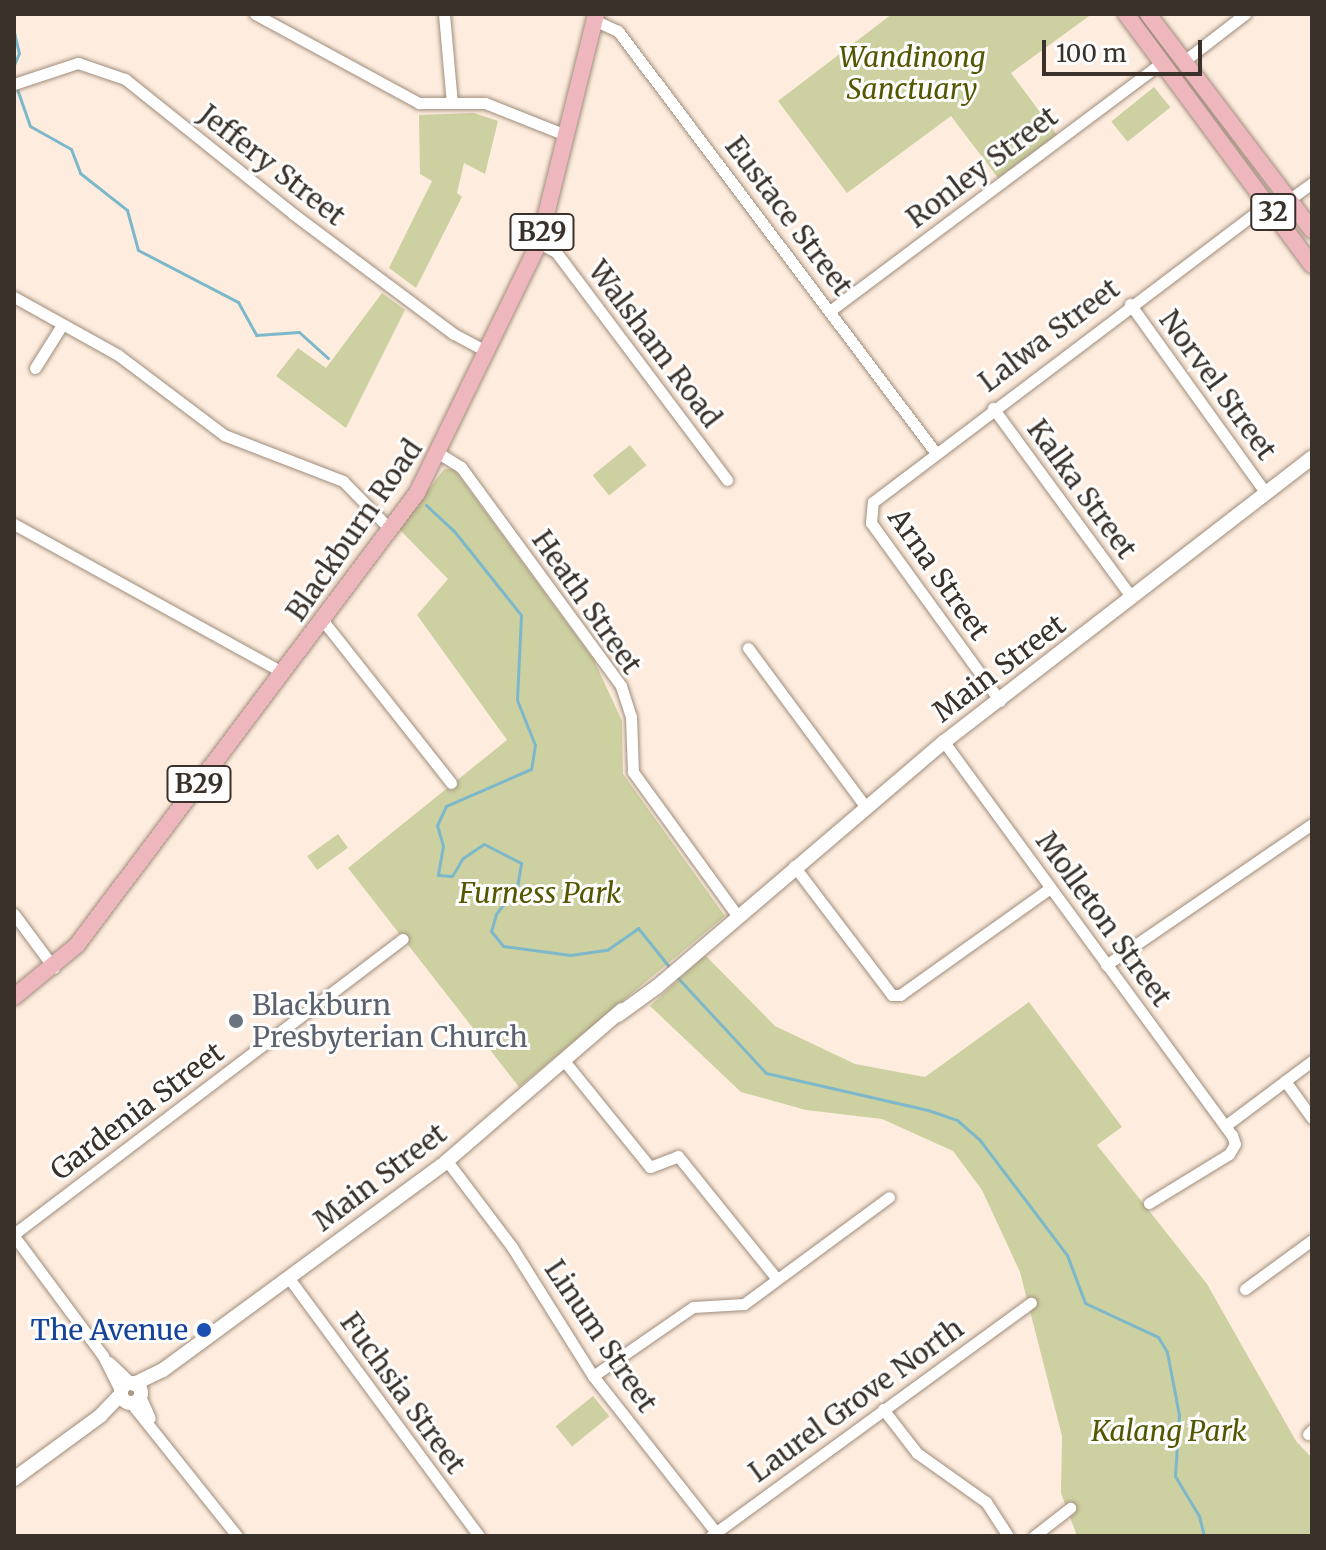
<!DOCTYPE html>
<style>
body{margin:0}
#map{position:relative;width:1326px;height:1550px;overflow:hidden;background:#feeddf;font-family:Merriweather,serif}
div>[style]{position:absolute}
.green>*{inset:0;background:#cdd0a1;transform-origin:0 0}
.stream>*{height:3px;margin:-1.5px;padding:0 1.5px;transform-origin:1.5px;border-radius:1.5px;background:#7db8ca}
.roads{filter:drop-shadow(0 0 2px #9f8c7b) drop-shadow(0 0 2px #9f8c7b)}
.street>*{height:11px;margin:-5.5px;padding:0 5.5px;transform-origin:5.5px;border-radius:5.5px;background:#fff}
.secondary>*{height:14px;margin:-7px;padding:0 7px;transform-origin:7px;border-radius:7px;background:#fff}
.secondary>.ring{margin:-7px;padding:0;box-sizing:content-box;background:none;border:14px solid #fff;border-radius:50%}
.primary>*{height:16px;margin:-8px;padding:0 8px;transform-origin:8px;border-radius:8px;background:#eeb6bd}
.dots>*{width:22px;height:22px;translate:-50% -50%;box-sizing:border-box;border:4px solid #fefefe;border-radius:50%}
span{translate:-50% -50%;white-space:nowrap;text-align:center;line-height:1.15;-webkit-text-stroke:6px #fefefe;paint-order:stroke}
.shield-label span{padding:2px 6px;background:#fefefe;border:2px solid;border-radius:6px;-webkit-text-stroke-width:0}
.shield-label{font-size:26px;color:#39312a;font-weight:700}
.park-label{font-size:28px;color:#555600;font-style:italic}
.street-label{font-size:28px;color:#39312a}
.worship-label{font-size:28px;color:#5b616d}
.left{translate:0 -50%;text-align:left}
.transit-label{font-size:28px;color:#164399}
.right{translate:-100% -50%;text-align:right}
.frame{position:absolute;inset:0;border:16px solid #39312a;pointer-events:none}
.scale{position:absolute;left:1042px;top:40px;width:160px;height:36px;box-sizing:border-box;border:4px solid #39312a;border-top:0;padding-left:10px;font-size:24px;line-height:28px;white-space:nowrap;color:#39312a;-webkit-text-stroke:6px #fefefe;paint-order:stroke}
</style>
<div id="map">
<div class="green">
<i style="clip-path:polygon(892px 14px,1092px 14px,1011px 73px,1057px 135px,998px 178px,951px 116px,847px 193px,778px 101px)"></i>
<i style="left:1154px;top:87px;width:26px;height:55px;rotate:51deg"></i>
<i style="clip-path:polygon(474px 113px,498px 121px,485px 174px,464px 163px,457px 193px,462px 197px,416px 288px,389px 268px,432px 181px,420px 174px,419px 115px)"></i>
<i style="clip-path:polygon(382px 293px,405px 310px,346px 428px,276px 376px,298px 348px,326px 368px)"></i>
<i style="left:630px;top:445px;width:26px;height:48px;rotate:51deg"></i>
<i style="clip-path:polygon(444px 469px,454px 469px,594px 660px,622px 721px,623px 774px,725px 916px,519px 1087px,348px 868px,507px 740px,417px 615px,448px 579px,399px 529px)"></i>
<i style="left:338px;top:834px;width:17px;height:38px;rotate:54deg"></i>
<i style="clip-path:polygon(705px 955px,775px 1026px,855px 1064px,925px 1077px,1029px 1002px,1122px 1127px,1097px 1145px,1207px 1284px,1296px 1441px,1312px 1458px,1312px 1536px,1077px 1536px,1061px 1493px,1062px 1436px,1020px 1272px,982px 1190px,953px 1151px,882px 1119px,806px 1110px,741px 1092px,650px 1006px)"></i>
<i style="left:593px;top:1396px;width:26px;height:48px;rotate:51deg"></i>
</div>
<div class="stream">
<i style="left:14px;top:32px;width:22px;rotate:77deg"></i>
<i style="left:19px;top:53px;width:13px;rotate:113deg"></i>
<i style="left:16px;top:86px;width:42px;rotate:70.7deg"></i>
<i style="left:30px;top:126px;width:47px;rotate:29.3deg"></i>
<i style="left:71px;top:149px;width:26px;rotate:69deg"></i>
<i style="left:80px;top:173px;width:60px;rotate:38.2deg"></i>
<i style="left:127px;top:210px;width:41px;rotate:74.6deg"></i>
<i style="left:138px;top:250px;width:113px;rotate:27.5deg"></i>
<i style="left:238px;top:302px;width:38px;rotate:61deg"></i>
<i style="left:256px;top:335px;width:43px;rotate:-4deg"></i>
<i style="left:299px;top:332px;width:39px;rotate:42deg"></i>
<i style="left:426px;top:505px;width:38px;rotate:43deg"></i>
<i style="left:454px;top:531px;width:107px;rotate:51.4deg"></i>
<i style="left:521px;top:615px;width:85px;rotate:92.7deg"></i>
<i style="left:517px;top:700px;width:48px;rotate:68.2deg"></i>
<i style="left:535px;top:745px;width:24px;rotate:99deg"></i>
<i style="left:531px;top:769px;width:93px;rotate:156.5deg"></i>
<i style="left:446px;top:806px;width:21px;rotate:115deg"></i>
<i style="left:437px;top:825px;width:22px;rotate:74deg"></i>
<i style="left:443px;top:846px;width:29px;rotate:100deg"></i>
<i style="left:438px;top:875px;width:14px;rotate:4deg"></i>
<i style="left:452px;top:876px;width:21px;rotate:-59deg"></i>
<i style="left:463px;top:858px;width:25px;rotate:-34deg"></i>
<i style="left:484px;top:844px;width:42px;rotate:27.2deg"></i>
<i style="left:521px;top:863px;width:24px;rotate:99deg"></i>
<i style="left:517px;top:887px;width:34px;rotate:128deg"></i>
<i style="left:496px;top:914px;width:18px;rotate:106deg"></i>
<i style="left:491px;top:931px;width:19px;rotate:51deg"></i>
<i style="left:503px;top:946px;width:68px;rotate:7.7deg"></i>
<i style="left:570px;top:955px;width:37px;rotate:-8deg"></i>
<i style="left:607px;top:950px;width:38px;rotate:-35deg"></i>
<i style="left:638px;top:928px;width:51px;rotate:51.3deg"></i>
<i style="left:677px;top:977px;width:131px;rotate:47.2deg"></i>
<i style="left:766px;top:1073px;width:166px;rotate:12.9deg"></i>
<i style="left:928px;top:1110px;width:31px;rotate:19deg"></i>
<i style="left:957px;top:1120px;width:29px;rotate:41deg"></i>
<i style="left:979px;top:1139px;width:146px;rotate:52.8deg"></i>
<i style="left:1067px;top:1255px;width:51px;rotate:69.4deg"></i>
<i style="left:1085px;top:1303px;width:81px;rotate:25deg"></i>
<i style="left:1158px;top:1337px;width:17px;rotate:59deg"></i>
<i style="left:1167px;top:1352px;width:64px;rotate:79.2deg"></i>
<i style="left:1179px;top:1415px;width:61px;rotate:93.8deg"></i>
<i style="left:1175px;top:1476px;width:47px;rotate:59deg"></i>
<i style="left:1199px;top:1516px;width:21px;rotate:76deg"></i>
</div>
<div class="roads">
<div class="street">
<i style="left:255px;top:14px;width:187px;rotate:28.5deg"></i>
<i style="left:419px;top:103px;width:66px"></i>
<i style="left:485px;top:103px;width:87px;rotate:21.6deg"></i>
<i style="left:444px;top:14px;width:89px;rotate:84.9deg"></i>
<i style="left:594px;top:20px;width:26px;rotate:25deg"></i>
<i style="left:618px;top:31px;width:527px;rotate:53.02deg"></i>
<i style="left:1184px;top:61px;width:77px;rotate:-37.6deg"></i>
<i style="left:14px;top:84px;width:67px;rotate:-18.2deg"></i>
<i style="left:78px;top:63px;width:50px;rotate:18.8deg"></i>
<i style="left:125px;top:79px;width:214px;rotate:38.7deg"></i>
<i style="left:292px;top:213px;width:202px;rotate:36.8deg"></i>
<i style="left:454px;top:334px;width:38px;rotate:28deg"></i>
<i style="left:539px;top:243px;width:19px;rotate:28deg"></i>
<i style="left:556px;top:252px;width:285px;rotate:53.1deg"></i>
<i style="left:14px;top:297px;width:119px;rotate:29.1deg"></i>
<i style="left:118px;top:355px;width:133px;rotate:37deg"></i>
<i style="left:224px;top:435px;width:128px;rotate:21.1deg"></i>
<i style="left:343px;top:481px;width:69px;rotate:45.6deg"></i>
<i style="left:1130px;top:304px;width:233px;rotate:54.3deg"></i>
<i style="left:831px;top:310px;width:414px;rotate:-36.8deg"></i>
<i style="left:35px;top:368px;width:51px;rotate:-57.9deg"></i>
<i style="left:993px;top:408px;width:235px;rotate:53.8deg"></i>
<i style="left:440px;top:454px;width:25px;rotate:32deg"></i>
<i style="left:461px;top:467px;width:271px;rotate:53.8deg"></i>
<i style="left:621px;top:686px;width:33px;rotate:72deg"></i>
<i style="left:631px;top:717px;width:55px;rotate:87.9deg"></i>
<i style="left:633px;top:772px;width:177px;rotate:54deg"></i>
<i style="left:14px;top:524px;width:308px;rotate:28.9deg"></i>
<i style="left:324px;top:622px;width:205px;rotate:51.7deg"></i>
<i style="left:748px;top:648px;width:197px;rotate:53.5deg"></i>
<i style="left:1000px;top:701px;width:220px;rotate:-125.9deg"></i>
<i style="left:871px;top:523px;width:21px;rotate:-85deg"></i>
<i style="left:873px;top:502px;width:494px;rotate:-37.1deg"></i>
<i style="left:1267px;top:204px;width:24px;rotate:-12deg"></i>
<i style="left:1290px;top:199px;width:27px;rotate:-36deg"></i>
<i style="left:944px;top:742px;width:487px;rotate:53.8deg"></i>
<i style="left:1232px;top:1135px;width:9px;rotate:72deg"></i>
<i style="left:1235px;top:1144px;width:12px;rotate:121deg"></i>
<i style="left:1229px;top:1154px;width:94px;rotate:148.5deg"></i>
<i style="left:794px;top:866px;width:162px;rotate:52.8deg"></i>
<i style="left:892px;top:995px;width:8px"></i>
<i style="left:900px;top:995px;width:184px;rotate:-35.5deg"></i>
<i style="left:14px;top:914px;width:67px;rotate:53.5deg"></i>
<i style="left:1106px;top:965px;width:250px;rotate:-34.4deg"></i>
<i style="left:565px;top:1062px;width:135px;rotate:51deg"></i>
<i style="left:650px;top:1167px;width:30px;rotate:-21deg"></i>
<i style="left:678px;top:1156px;width:158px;rotate:51.2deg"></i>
<i style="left:1285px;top:1081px;width:46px;rotate:53.9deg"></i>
<i style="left:1225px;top:1126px;width:109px;rotate:-36.8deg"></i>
<i style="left:447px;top:1161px;width:108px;rotate:52.9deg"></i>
<i style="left:512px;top:1247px;width:152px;rotate:57.9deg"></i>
<i style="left:593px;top:1376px;width:204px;rotate:51.8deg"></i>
<i style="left:14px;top:1234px;width:488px;rotate:-37.2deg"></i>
<i style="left:14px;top:1236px;width:149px;rotate:53.4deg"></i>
<i style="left:103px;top:1356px;width:40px;rotate:63.4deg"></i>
<i style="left:288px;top:1277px;width:322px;rotate:53.6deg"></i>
<i style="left:1245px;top:1289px;width:83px;rotate:-36.2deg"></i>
<i style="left:109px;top:1362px;width:32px;rotate:44deg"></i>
<i style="left:593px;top:1376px;width:121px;rotate:-34.6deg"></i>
<i style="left:693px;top:1307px;width:51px;rotate:-3.4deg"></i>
<i style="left:744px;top:1304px;width:180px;rotate:-36.4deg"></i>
<i style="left:140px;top:1396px;width:24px;rotate:66deg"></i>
<i style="left:131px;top:1403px;width:170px;rotate:51.4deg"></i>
<i style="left:883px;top:1409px;width:56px;rotate:52.3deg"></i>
<i style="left:917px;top:1453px;width:85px;rotate:35.4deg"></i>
<i style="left:986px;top:1502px;width:40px;rotate:57.1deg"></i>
<i style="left:1308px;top:1434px;width:6px;rotate:-45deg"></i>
<i style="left:711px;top:1536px;width:396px;rotate:-36.1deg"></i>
<i style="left:1034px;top:1536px;width:46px;rotate:-37.9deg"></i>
</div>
<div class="secondary">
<i style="left:618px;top:1015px;width:49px;rotate:-35.9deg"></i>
<i style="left:658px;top:986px;width:376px;rotate:-40.5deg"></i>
<i style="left:944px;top:742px;width:465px;rotate:-37.7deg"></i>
<i class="ring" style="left:121px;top:1383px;width:6px;height:6px"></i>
<i style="left:134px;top:1384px;width:32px;rotate:-26deg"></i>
<i style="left:163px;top:1370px;width:353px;rotate:-36.3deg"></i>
<i style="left:447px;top:1161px;width:231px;rotate:-40.8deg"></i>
<i style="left:14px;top:1479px;width:107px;rotate:-36.2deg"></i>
<i style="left:100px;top:1416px;width:30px;rotate:-46deg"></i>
</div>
<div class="primary">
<i style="left:1126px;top:14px;width:312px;rotate:53.5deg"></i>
<i style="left:1148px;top:14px;width:271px;rotate:52.8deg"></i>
<i style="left:14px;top:997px;width:82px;rotate:-39.5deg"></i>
<i style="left:77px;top:945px;width:566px;rotate:-53.05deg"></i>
<i style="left:417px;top:493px;width:278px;rotate:-64deg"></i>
<i style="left:539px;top:243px;width:236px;rotate:-76deg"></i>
</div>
</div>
<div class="dots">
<i style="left:236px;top:1021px;background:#6b7280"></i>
<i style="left:204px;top:1330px;background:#1a4fb4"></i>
</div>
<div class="shield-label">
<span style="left:1273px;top:212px">32</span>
<span style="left:542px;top:232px">B29</span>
<span style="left:199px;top:784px">B29</span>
</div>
<div class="park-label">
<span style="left:912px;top:73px">Wandinong<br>Sanctuary</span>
<span style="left:540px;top:893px">Furness Park</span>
<span style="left:1169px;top:1431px">Kalang Park</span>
</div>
<div class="street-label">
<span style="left:272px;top:165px;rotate:38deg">Jeffery Street</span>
<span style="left:982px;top:167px;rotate:-37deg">Ronley Street</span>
<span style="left:789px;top:216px;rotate:53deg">Eustace Street</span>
<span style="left:1049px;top:335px;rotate:-37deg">Lalwa Street</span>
<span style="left:655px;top:344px;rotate:53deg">Walsham Road</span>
<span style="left:1218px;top:385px;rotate:54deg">Norvel Street</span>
<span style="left:1082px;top:489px;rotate:54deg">Kalka Street</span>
<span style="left:354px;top:530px;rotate:-55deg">Blackburn Road</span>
<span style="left:939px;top:574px;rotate:55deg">Arna Street</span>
<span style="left:587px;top:602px;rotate:55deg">Heath Street</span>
<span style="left:999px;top:668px;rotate:-37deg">Main Street</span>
<span style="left:1104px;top:919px;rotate:54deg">Molleton Street</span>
<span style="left:137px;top:1111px;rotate:-37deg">Gardenia Street</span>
<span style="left:380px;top:1177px;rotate:-37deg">Main Street</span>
<span style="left:601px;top:1336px;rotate:56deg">Linum Street</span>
<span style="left:403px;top:1393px;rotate:54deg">Fuchsia Street</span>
<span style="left:856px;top:1400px;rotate:-36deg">Laurel Grove North</span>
</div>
<div class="worship-label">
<span class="left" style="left:252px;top:1021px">Blackburn<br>Presbyterian Church</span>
</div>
<div class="transit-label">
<span class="right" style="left:188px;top:1330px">The Avenue</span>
</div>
<div class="frame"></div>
<div class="scale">100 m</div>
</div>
